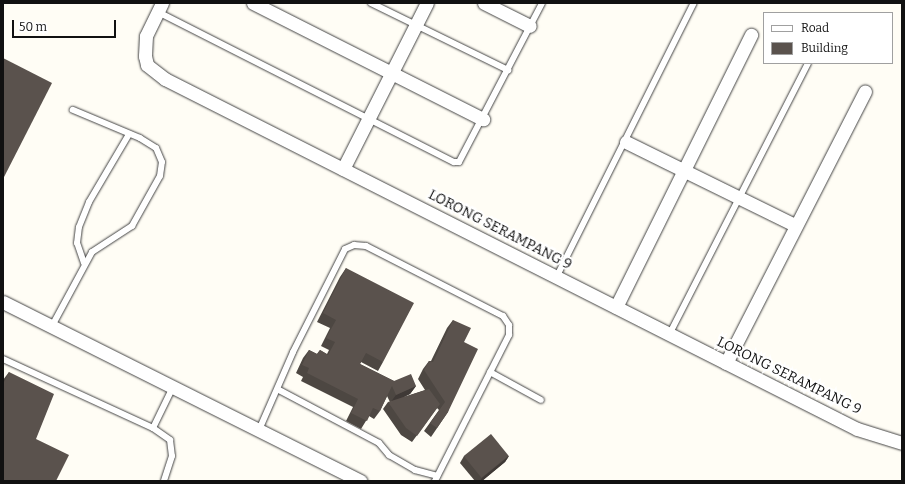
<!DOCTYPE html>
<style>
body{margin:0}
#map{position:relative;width:905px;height:484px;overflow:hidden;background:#fffdf5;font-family:Bitter,serif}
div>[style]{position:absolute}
.roads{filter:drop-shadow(0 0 1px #444) drop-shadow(0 0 1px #444)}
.service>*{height:6px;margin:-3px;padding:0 3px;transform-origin:3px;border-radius:3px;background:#fff}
.minor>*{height:13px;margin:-6.5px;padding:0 6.5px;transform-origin:6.5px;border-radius:6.5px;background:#fff}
.wall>*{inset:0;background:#4d4742}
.shaded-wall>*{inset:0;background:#3f3936}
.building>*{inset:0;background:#5a524d;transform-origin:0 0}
span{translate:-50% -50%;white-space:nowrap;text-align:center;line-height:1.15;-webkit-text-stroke:4px #fff;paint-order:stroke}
.street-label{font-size:14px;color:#111}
.frame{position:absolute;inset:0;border:4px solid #111;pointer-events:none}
.legend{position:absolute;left:763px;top:12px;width:130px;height:52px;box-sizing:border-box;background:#fff;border:1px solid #a0a0a0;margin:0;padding:5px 7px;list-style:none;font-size:12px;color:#111}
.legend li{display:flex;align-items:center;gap:8px;height:20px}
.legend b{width:20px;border:1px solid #a0a0a0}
.scale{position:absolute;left:12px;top:20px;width:104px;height:18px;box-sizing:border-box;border:2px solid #111;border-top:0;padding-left:5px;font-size:12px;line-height:14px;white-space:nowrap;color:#111;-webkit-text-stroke:3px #fff;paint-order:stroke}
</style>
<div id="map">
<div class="roads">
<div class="service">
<i style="left:371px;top:3px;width:153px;rotate:26.1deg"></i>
<i style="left:158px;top:12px;width:332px;rotate:26.9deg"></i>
<i style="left:454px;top:162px;width:5px"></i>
<i style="left:459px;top:162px;width:179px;rotate:-62.4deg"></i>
<i style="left:84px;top:263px;width:21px;rotate:-109deg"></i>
<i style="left:77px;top:243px;width:16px;rotate:-83deg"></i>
<i style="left:79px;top:227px;width:27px;rotate:-68deg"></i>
<i style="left:89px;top:202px;width:79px;rotate:-59.5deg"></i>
<i style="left:557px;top:276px;width:305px;rotate:-63.4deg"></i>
<i style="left:52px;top:326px;width:84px;rotate:-61.6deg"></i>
<i style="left:92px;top:252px;width:48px;rotate:-33deg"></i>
<i style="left:132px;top:226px;width:57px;rotate:-60.8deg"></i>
<i style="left:160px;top:176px;width:14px;rotate:-82deg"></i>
<i style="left:162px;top:162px;width:15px;rotate:-113deg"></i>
<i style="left:156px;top:148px;width:19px;rotate:-148deg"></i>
<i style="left:140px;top:138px;width:73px;rotate:-157.3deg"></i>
<i style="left:669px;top:335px;width:305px;rotate:-62.9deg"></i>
<i style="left:3px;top:359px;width:165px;rotate:24.7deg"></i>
<i style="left:153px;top:428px;width:46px;rotate:-64deg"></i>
<i style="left:490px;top:372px;width:58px;rotate:28.8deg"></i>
<i style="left:279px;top:390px;width:113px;rotate:27.9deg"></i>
<i style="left:379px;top:443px;width:16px;rotate:50deg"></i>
<i style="left:389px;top:455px;width:30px;rotate:30deg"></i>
<i style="left:415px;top:470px;width:23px;rotate:15deg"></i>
<i style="left:153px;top:428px;width:21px;rotate:35deg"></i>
<i style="left:170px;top:440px;width:16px;rotate:83deg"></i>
<i style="left:172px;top:456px;width:26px;rotate:108deg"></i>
<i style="left:259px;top:430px;width:85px;rotate:-66.4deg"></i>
<i style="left:293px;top:352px;width:115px;rotate:-63.2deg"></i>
<i style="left:345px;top:249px;width:10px;rotate:-24deg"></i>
<i style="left:354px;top:245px;width:12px;rotate:5deg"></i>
<i style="left:366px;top:246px;width:154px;rotate:27.1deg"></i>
<i style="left:503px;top:316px;width:11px;rotate:56deg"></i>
<i style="left:509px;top:325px;width:10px;rotate:90deg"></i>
<i style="left:509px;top:335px;width:164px;rotate:116.9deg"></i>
</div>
<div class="minor">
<i style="left:162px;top:3px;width:37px;rotate:116deg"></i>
<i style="left:146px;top:36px;width:20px;rotate:93deg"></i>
<i style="left:145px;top:56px;width:9px;rotate:77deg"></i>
<i style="left:147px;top:65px;width:23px;rotate:38deg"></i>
<i style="left:165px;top:79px;width:775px;rotate:26.83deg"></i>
<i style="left:857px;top:429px;width:47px;rotate:17.3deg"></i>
<i style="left:253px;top:3px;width:258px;rotate:26.8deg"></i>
<i style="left:484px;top:3px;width:51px;rotate:26.6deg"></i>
<i style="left:626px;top:142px;width:188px;rotate:26.2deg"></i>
<i style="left:343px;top:169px;width:186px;rotate:-63.2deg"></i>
<i style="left:3px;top:302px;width:400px;rotate:26.6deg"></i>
<i style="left:616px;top:307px;width:304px;rotate:-63.6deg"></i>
<i style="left:726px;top:363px;width:305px;rotate:-62.9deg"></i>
</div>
</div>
<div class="wall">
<i style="clip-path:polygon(346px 268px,383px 362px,378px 371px,361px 362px,360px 364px,394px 381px,416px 386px,410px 394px,404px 397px,425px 390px,418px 379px,423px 369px,429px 361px,431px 361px,447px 328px,453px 320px,464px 342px,448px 412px,431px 437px,424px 431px,439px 410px,437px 408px,412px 442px,401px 435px,383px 409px,388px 402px,390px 402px,387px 396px,380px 411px,374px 419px,369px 416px,361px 429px,346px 421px,353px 407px,301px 381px,303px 377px,296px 373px,303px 358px,309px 350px,317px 354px,320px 350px,327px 354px,329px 350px,321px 346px,330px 328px,317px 322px,340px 277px)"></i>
<i style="clip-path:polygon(9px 372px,36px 439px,3px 481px,3px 380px)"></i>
<i style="clip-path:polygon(464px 456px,509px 456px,505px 462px,482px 481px,475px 481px,460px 463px)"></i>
</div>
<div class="shaded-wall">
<i style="clip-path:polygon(416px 386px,410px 394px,390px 403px,396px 395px)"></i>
<i style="clip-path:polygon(509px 456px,505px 462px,482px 481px,480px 481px,482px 478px)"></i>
</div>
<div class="building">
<i style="clip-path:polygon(3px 58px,52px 83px,3px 179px)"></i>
<i style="clip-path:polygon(346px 268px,414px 303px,383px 362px,366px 353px,360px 364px,394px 381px,411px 374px,416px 386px,396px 395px,392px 386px,380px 411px,373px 408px,367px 421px,351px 413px,358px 399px,307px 373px,309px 368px,302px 365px,309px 350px,317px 354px,320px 350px,328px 355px,335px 342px,326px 338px,336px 320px,323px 313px)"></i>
<i style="clip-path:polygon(453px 320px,471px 328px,464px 342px,478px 349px,448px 412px,437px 428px,430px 423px,445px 402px,424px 370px,429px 361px,433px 362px)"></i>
<i style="clip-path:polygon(9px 372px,54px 394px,36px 439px,69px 455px,56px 481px,3px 481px,3px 384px)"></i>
<i style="clip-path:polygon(429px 389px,440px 404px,417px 436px,406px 428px,388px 402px)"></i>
<i style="left:491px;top:434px;width:28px;height:35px;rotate:51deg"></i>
</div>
<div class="street-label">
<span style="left:500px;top:230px;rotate:27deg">LORONG SERAMPANG 9</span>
<span style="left:789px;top:376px;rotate:26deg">LORONG SERAMPANG 9</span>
</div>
<div class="frame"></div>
<ul class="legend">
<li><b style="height:5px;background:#fff"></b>Road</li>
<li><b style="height:11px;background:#5a524d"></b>Building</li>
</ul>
<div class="scale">50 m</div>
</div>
